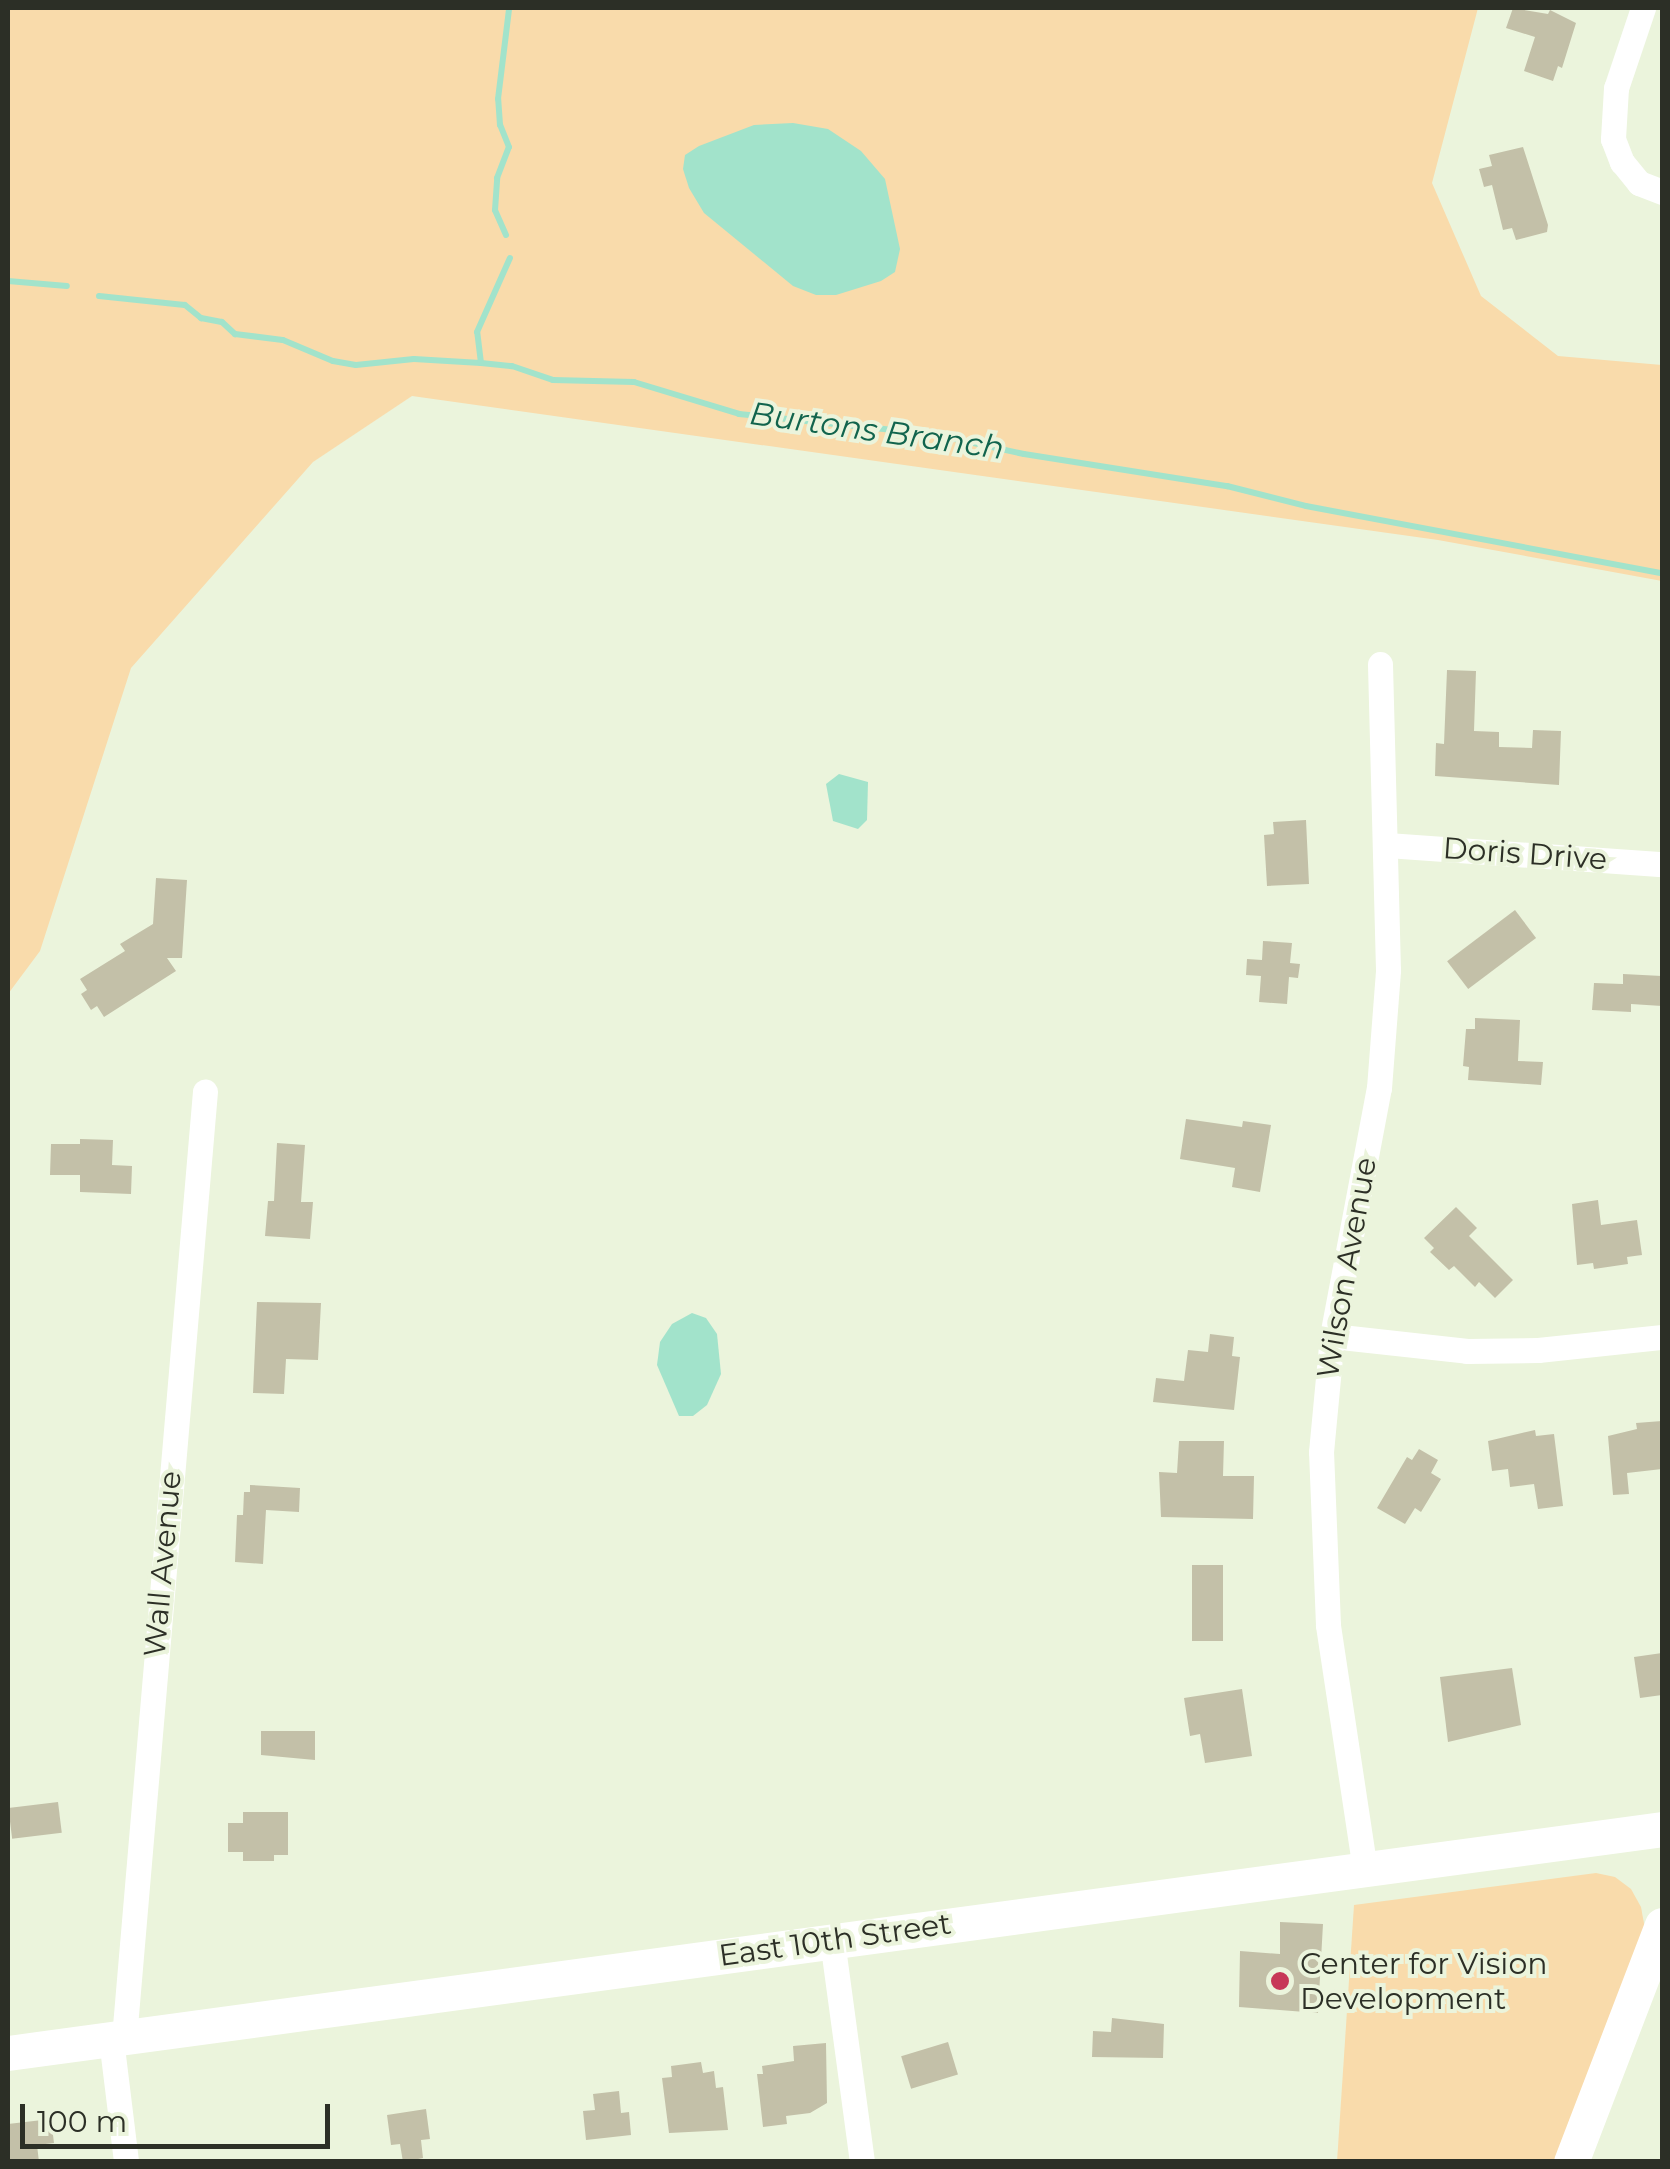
<!DOCTYPE html>
<style>
body{margin:0}
#map{position:relative;width:1670px;height:2169px;overflow:hidden;background:#ebf4dc;font-family:Montserrat,sans-serif}
div>[style]{position:absolute}
.green>*{inset:0;background:#f9dbab}
.water>*{inset:0;background:#a2e3cb}
.stream>*{height:6px;margin:-3px;padding:0 3px;transform-origin:3px;border-radius:3px;background:#a2e3cb}
.building>*{inset:0;background:#c3c0a8;transform-origin:0 0}
.street>*{height:25px;margin:-12.5px;padding:0 12.5px;transform-origin:12.5px;border-radius:12.5px;background:#fff}
.secondary>*{height:35px;margin:-17.5px;padding:0 17.5px;transform-origin:17.5px;border-radius:17.5px;background:#fff}
.dots>*{width:28px;height:28px;translate:-50% -50%;box-sizing:border-box;border:5px solid #ebf4dc;border-radius:50%}
span{translate:-50% -50%;white-space:nowrap;text-align:center;line-height:1.15;-webkit-text-stroke:8px #ebf4dc;paint-order:stroke}
.street-label{font-size:30px;color:#2c2f26}
.poi-label{font-size:30px;color:#2c2f26}
.left{translate:0 -50%;text-align:left}
.water-label{font-size:32px;color:#11644d;font-style:italic}
.frame{position:absolute;inset:0;border:10px solid #2c2f26;pointer-events:none}
.scale{position:absolute;left:20px;top:2104px;width:310px;height:45px;box-sizing:border-box;border:5px solid #2c2f26;border-top:0;padding-left:12px;font-size:30px;line-height:35px;white-space:nowrap;color:#2c2f26;-webkit-text-stroke:8px #ebf4dc;paint-order:stroke}
</style>
<div id="map">
<div class="green">
<i style="clip-path:polygon(8px 8px,1478px 8px,1432px 183px,1481px 296px,1558px 356px,1662px 365px,1662px 581px,1438px 540px,412px 396px,313px 462px,131px 668px,40px 951px,8px 994px)"></i>
<i style="clip-path:polygon(1596px 1873px,1615px 1877px,1631px 1889px,1641px 1907px,1645px 1929px,1555px 2161px,1337px 2162px,1354px 1905px)"></i>
</div>
<div class="water">
<i style="clip-path:polygon(793px 123px,828px 129px,861px 151px,885px 179px,900px 249px,895px 272px,881px 281px,836px 295px,816px 295px,793px 286px,704px 213px,689px 188px,683px 169px,685px 155px,699px 146px,754px 125px)"></i>
<i style="clip-path:polygon(839px 774px,868px 782px,867px 820px,858px 829px,833px 821px,826px 784px)"></i>
<i style="clip-path:polygon(692px 1313px,706px 1318px,717px 1334px,721px 1374px,707px 1405px,693px 1416px,679px 1416px,657px 1365px,660px 1342px,672px 1324px)"></i>
</div>
<div class="stream">
<i style="left:506px;top:235px;width:27px;rotate:-114deg"></i>
<i style="left:495px;top:210px;width:32px;rotate:-86deg"></i>
<i style="left:497px;top:178px;width:33px;rotate:-69deg"></i>
<i style="left:509px;top:147px;width:24px;rotate:-112deg"></i>
<i style="left:500px;top:125px;width:26px;rotate:-94deg"></i>
<i style="left:498px;top:99px;width:90px;rotate:-83deg"></i>
<i style="left:8px;top:281px;width:59px;rotate:4.8deg"></i>
<i style="left:99px;top:296px;width:86px;rotate:6deg"></i>
<i style="left:185px;top:305px;width:21px;rotate:39deg"></i>
<i style="left:201px;top:318px;width:21px;rotate:11deg"></i>
<i style="left:222px;top:322px;width:18px;rotate:43deg"></i>
<i style="left:235px;top:334px;width:48px;rotate:7.1deg"></i>
<i style="left:283px;top:340px;width:54px;rotate:22.8deg"></i>
<i style="left:333px;top:361px;width:23px;rotate:10deg"></i>
<i style="left:356px;top:365px;width:58px;rotate:-5.9deg"></i>
<i style="left:414px;top:359px;width:67px;rotate:3.4deg"></i>
<i style="left:481px;top:363px;width:31px;rotate:6deg"></i>
<i style="left:512px;top:366px;width:43px;rotate:18.9deg"></i>
<i style="left:553px;top:380px;width:81px;rotate:1.4deg"></i>
<i style="left:634px;top:382px;width:110px;rotate:16.9deg"></i>
<i style="left:739px;top:414px;width:194px;rotate:5.9deg"></i>
<i style="left:932px;top:434px;width:94px;rotate:12.3deg"></i>
<i style="left:1024px;top:454px;width:206px;rotate:9deg"></i>
<i style="left:1227px;top:486px;width:81px;rotate:14.2deg"></i>
<i style="left:1306px;top:506px;width:362px;rotate:10.7deg"></i>
<i style="left:481px;top:363px;width:31px;rotate:-97deg"></i>
<i style="left:477px;top:332px;width:81px;rotate:-66deg"></i>
</div>
<div class="building">
<i style="clip-path:polygon(1513px 8px,1548px 14px,1550px 10px,1576px 23px,1562px 68px,1558px 66px,1553px 81px,1524px 71px,1535px 37px,1506px 28px)"></i>
<i style="clip-path:polygon(1523px 147px,1548px 225px,1547px 232px,1516px 240px,1512px 228px,1503px 230px,1492px 185px,1484px 187px,1479px 169px,1492px 166px,1489px 155px)"></i>
<i style="clip-path:polygon(1447px 670px,1476px 671px,1474px 731px,1499px 732px,1499px 747px,1532px 748px,1533px 730px,1561px 731px,1559px 785px,1435px 776px,1436px 743px,1444px 744px)"></i>
<i style="clip-path:polygon(1306px 820px,1309px 884px,1267px 886px,1264px 835px,1274px 834px,1273px 822px)"></i>
<i style="clip-path:polygon(156px 878px,187px 880px,182px 958px,167px 958px,176px 971px,104px 1017px,97px 1006px,91px 1010px,81px 994px,87px 990px,80px 979px,125px 951px,120px 944px,153px 924px)"></i>
<i style="left:1515px;top:910px;width:35px;height:85px;rotate:53deg"></i>
<i style="clip-path:polygon(1263px 941px,1292px 943px,1290px 963px,1300px 964px,1298px 978px,1289px 977px,1287px 1004px,1259px 1002px,1261px 976px,1246px 975px,1247px 959px,1262px 960px)"></i>
<i style="clip-path:polygon(1623px 974px,1662px 976px,1662px 1006px,1631px 1004px,1631px 1012px,1592px 1010px,1594px 983px,1623px 984px)"></i>
<i style="clip-path:polygon(1475px 1018px,1520px 1020px,1518px 1061px,1543px 1062px,1541px 1085px,1468px 1080px,1469px 1067px,1463px 1066px,1466px 1029px,1475px 1029px)"></i>
<i style="clip-path:polygon(1186px 1119px,1242px 1127px,1243px 1121px,1271px 1125px,1260px 1192px,1232px 1187px,1235px 1168px,1180px 1159px)"></i>
<i style="clip-path:polygon(80px 1139px,113px 1140px,112px 1165px,132px 1166px,131px 1194px,80px 1192px,80px 1175px,50px 1175px,51px 1144px,80px 1144px)"></i>
<i style="clip-path:polygon(277px 1143px,305px 1145px,301px 1202px,313px 1202px,310px 1239px,265px 1236px,268px 1201px,274px 1201px)"></i>
<i style="clip-path:polygon(1598px 1200px,1601px 1225px,1637px 1220px,1642px 1255px,1627px 1257px,1628px 1264px,1594px 1269px,1593px 1263px,1577px 1265px,1572px 1204px)"></i>
<i style="clip-path:polygon(1456px 1207px,1477px 1228px,1469px 1236px,1513px 1280px,1495px 1298px,1479px 1282px,1475px 1287px,1454px 1266px,1449px 1270px,1430px 1252px,1434px 1248px,1424px 1238px)"></i>
<i style="clip-path:polygon(257px 1302px,321px 1303px,318px 1360px,286px 1359px,284px 1394px,253px 1393px)"></i>
<i style="clip-path:polygon(1210px 1334px,1234px 1337px,1232px 1356px,1240px 1357px,1234px 1410px,1153px 1402px,1156px 1378px,1184px 1381px,1188px 1350px,1208px 1352px)"></i>
<i style="clip-path:polygon(1662px 1421px,1662px 1469px,1627px 1473px,1629px 1494px,1613px 1495px,1608px 1436px,1637px 1429px,1636px 1423px)"></i>
<i style="clip-path:polygon(1535px 1430px,1536px 1436px,1554px 1434px,1563px 1506px,1538px 1509px,1534px 1484px,1510px 1487px,1508px 1469px,1492px 1471px,1488px 1441px)"></i>
<i style="clip-path:polygon(1179px 1441px,1224px 1441px,1223px 1476px,1254px 1476px,1253px 1519px,1161px 1517px,1159px 1472px,1177px 1473px)"></i>
<i style="clip-path:polygon(1419px 1449px,1438px 1460px,1431px 1473px,1441px 1479px,1421px 1512px,1415px 1508px,1405px 1524px,1377px 1508px,1407px 1457px,1412px 1460px)"></i>
<i style="clip-path:polygon(250px 1485px,300px 1488px,299px 1512px,266px 1510px,263px 1564px,235px 1562px,237px 1515px,243px 1515px,244px 1492px,250px 1492px)"></i>
<i style="left:1192px;top:1565px;width:31px;height:76px"></i>
<i style="clip-path:polygon(1662px 1653px,1662px 1695px,1640px 1698px,1634px 1657px)"></i>
<i style="clip-path:polygon(1512px 1668px,1521px 1725px,1448px 1742px,1440px 1677px)"></i>
<i style="clip-path:polygon(1242px 1689px,1252px 1756px,1205px 1763px,1200px 1734px,1190px 1736px,1184px 1698px)"></i>
<i style="clip-path:polygon(261px 1731px,315px 1731px,315px 1760px,261px 1755px)"></i>
<i style="left:58px;top:1802px;width:31px;height:50px;rotate:83deg"></i>
<i style="clip-path:polygon(243px 1812px,288px 1812px,288px 1855px,274px 1855px,274px 1861px,243px 1861px,243px 1852px,228px 1852px,228px 1823px,243px 1823px)"></i>
<i style="clip-path:polygon(1280px 1922px,1323px 1924px,1318px 2013px,1239px 2007px,1240px 1951px,1280px 1954px)"></i>
<i style="clip-path:polygon(1112px 2018px,1164px 2024px,1163px 2058px,1092px 2057px,1093px 2031px,1111px 2032px)"></i>
<i style="left:948px;top:2042px;width:34px;height:49px;rotate:73deg"></i>
<i style="clip-path:polygon(826px 2043px,827px 2103px,810px 2113px,786px 2116px,787px 2124px,763px 2127px,757px 2074px,763px 2074px,762px 2066px,794px 2061px,793px 2046px)"></i>
<i style="clip-path:polygon(701px 2062px,703px 2073px,714px 2071px,716px 2088px,723px 2087px,728px 2130px,669px 2133px,662px 2078px,672px 2077px,671px 2066px)"></i>
<i style="clip-path:polygon(619px 2091px,621px 2113px,629px 2112px,631px 2135px,586px 2140px,583px 2111px,595px 2110px,593px 2094px)"></i>
<i style="clip-path:polygon(426px 2109px,430px 2139px,421px 2140px,423px 2158px,403px 2162px,400px 2144px,391px 2145px,387px 2115px)"></i>
<i style="clip-path:polygon(51px 2119px,54px 2143px,37px 2145px,39px 2162px,8px 2162px,8px 2124px)"></i>
</div>
<div class="street">
<i style="left:1643px;top:8px;width:84px;rotate:108.6deg"></i>
<i style="left:1616px;top:88px;width:51px;rotate:93.4deg"></i>
<i style="left:1613px;top:139px;width:25px;rotate:69deg"></i>
<i style="left:1622px;top:162px;width:27px;rotate:51deg"></i>
<i style="left:1639px;top:183px;width:25px;rotate:21deg"></i>
<i style="left:1387px;top:845px;width:276px;rotate:4deg"></i>
<i style="left:1332px;top:1336px;width:136px;rotate:6.3deg"></i>
<i style="left:1467px;top:1351px;width:71px;rotate:-0.8deg"></i>
<i style="left:1538px;top:1350px;width:125px;rotate:-6deg"></i>
<i style="left:1365px;top:1870px;width:248px;rotate:-98.6deg"></i>
<i style="left:1328px;top:1625px;width:173px;rotate:-92.3deg"></i>
<i style="left:1321px;top:1452px;width:117px;rotate:-84.6deg"></i>
<i style="left:1332px;top:1336px;width:252px;rotate:-79.3deg"></i>
<i style="left:1379px;top:1088px;width:118px;rotate:-85.6deg"></i>
<i style="left:1388px;top:970px;width:306px;rotate:-91.5deg"></i>
<i style="left:832px;top:1940px;width:224px;rotate:82.3deg"></i>
<i style="left:124px;top:2038px;width:950px;rotate:-85.11deg"></i>
<i style="left:111px;top:2039px;width:124px;rotate:83deg"></i>
</div>
<div class="secondary">
<i style="left:8px;top:2053px;width:1669px;rotate:-7.71deg"></i>
<i style="left:1571px;top:2162px;width:254px;rotate:-69deg"></i>
</div>
<div class="dots">
<i style="left:1280px;top:1981px;background:#c73858"></i>
</div>
<div class="street-label">
<span style="left:1525px;top:854px;rotate:4deg">Doris Drive</span>
<span style="left:1347px;top:1268px;rotate:-80deg">Wilson Avenue</span>
<span style="left:163px;top:1564px;rotate:-85deg">Wall Avenue</span>
<span style="left:835px;top:1940px;rotate:-8deg">East 10th Street</span>
</div>
<div class="poi-label">
<span class="left" style="left:1300px;top:1981px">Center for Vision<br>Development</span>
</div>
<div class="water-label">
<span style="left:877px;top:431px;rotate:8deg">Burtons Branch</span>
</div>
<div class="frame"></div>
<div class="scale">100 m</div>
</div>
